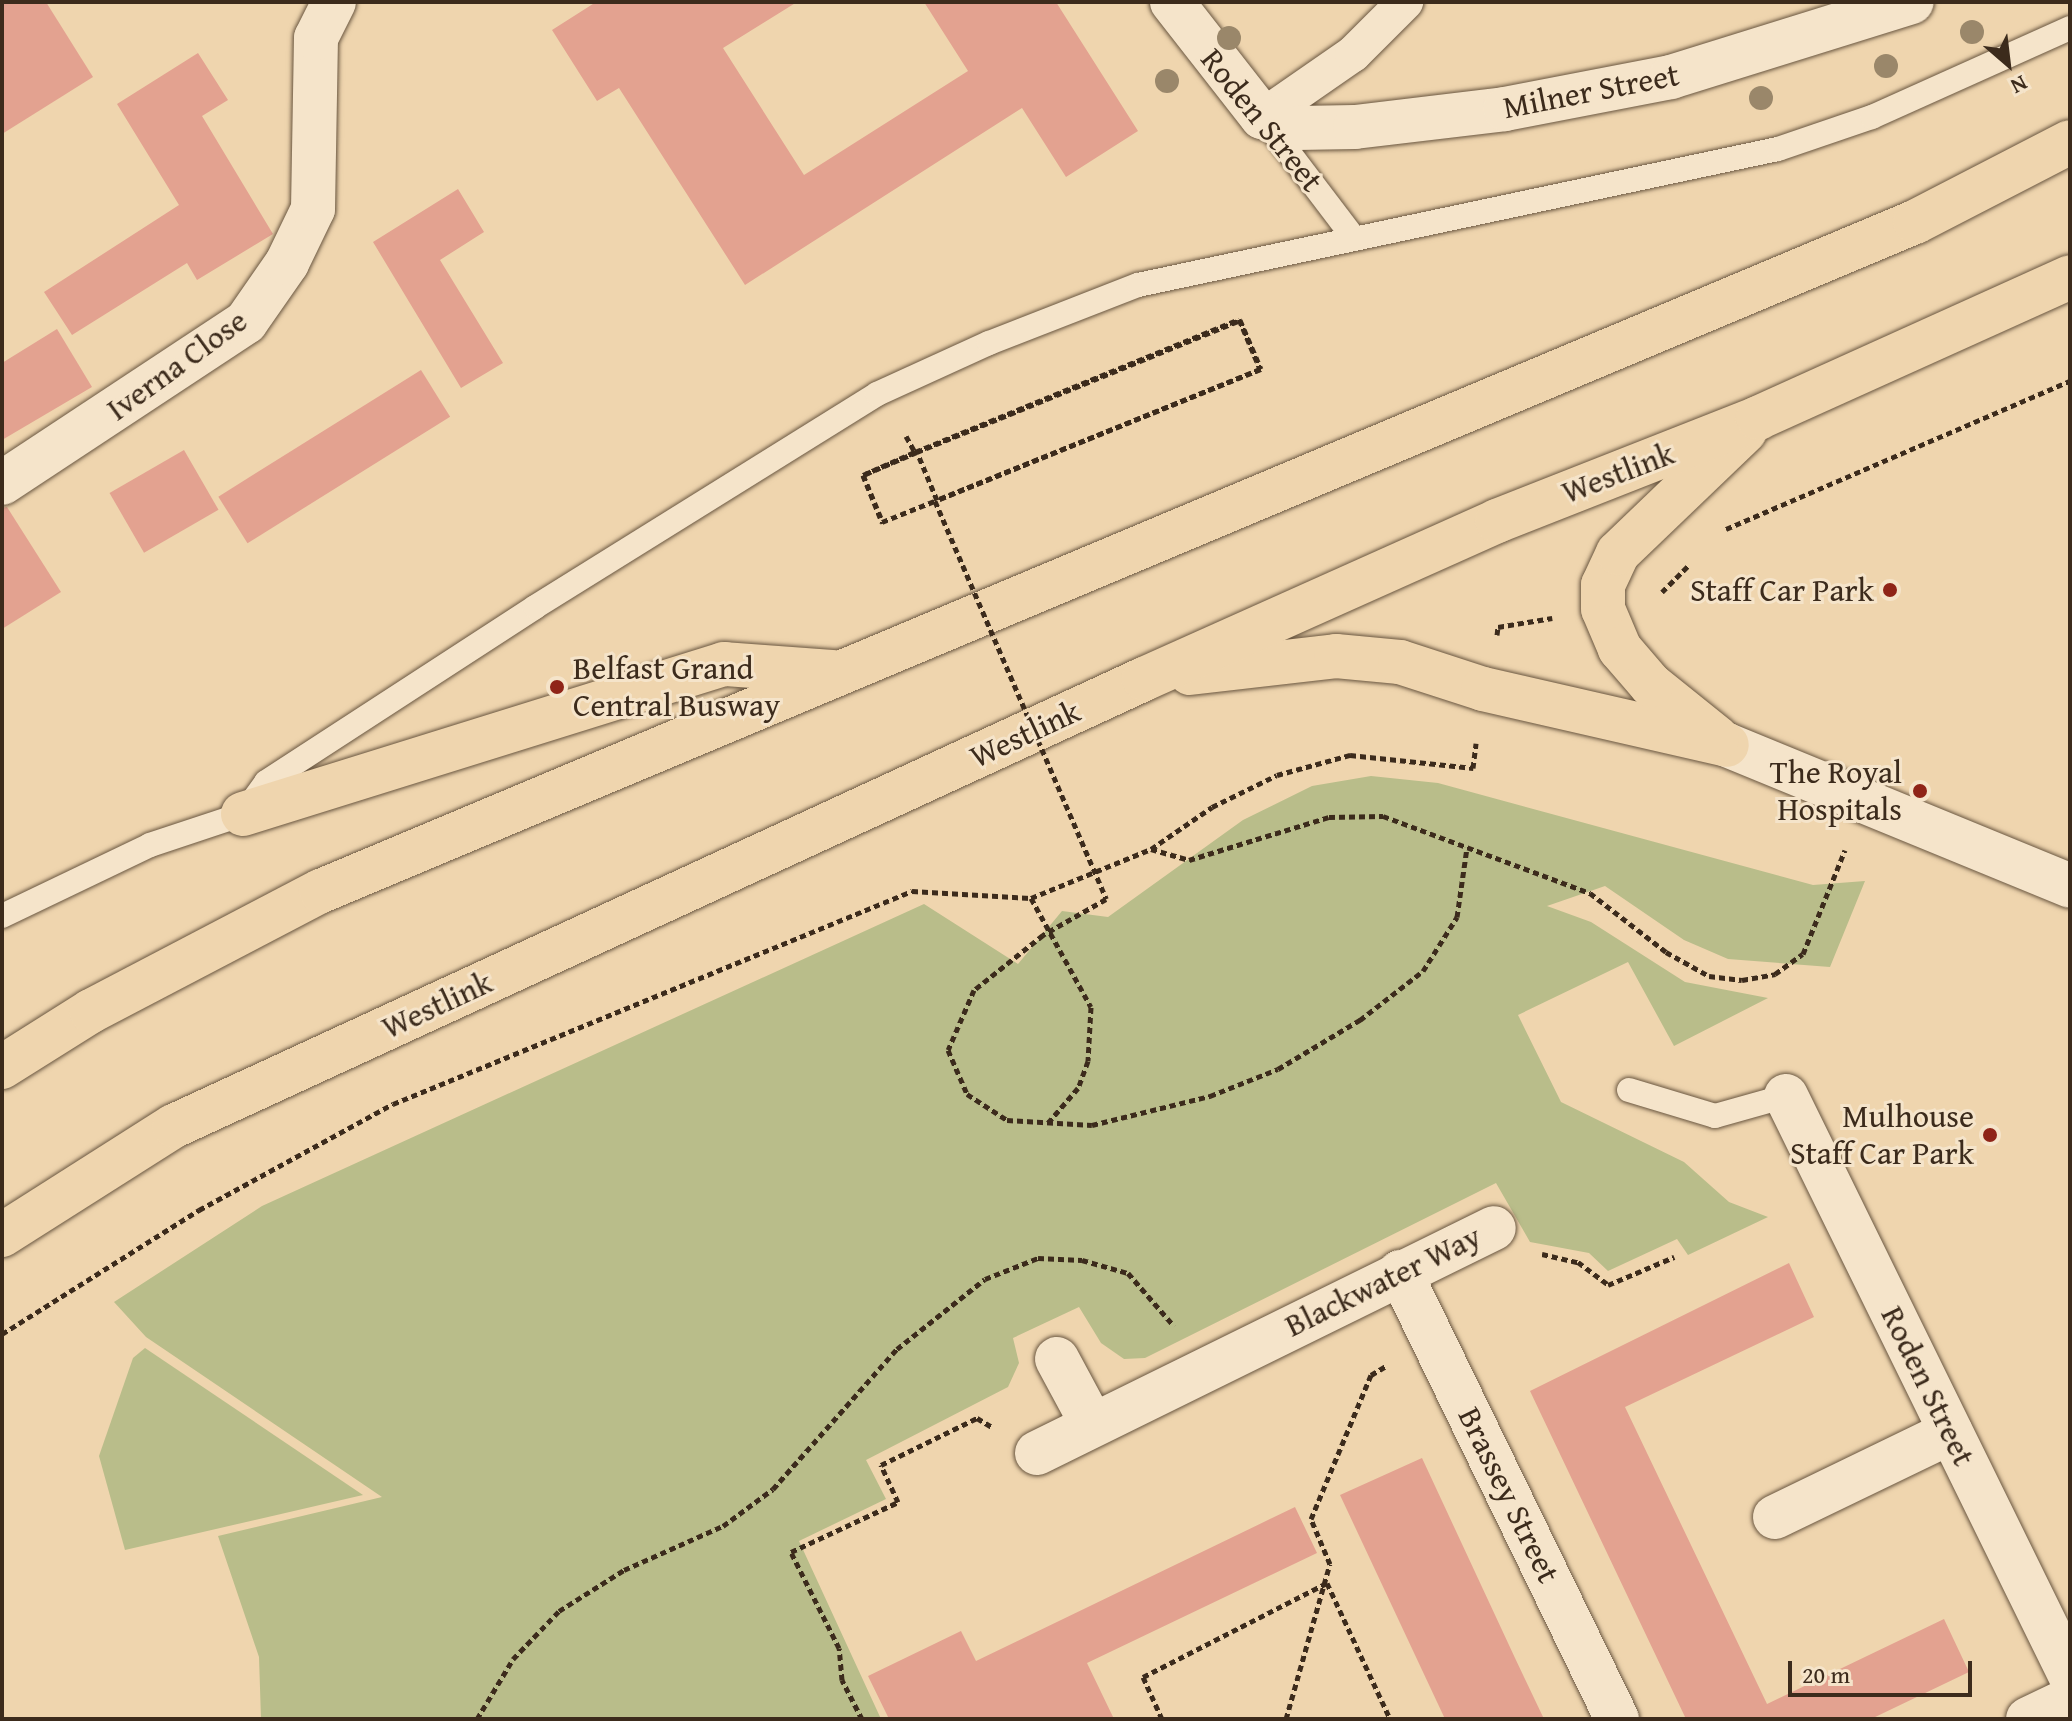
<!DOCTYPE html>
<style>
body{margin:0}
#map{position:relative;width:2072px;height:1721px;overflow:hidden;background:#efd5ae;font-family:"Gentium Book Plus",serif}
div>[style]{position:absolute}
.green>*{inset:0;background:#b9bd8a}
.building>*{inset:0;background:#e3a290;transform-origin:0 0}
.path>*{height:5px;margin-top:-2.5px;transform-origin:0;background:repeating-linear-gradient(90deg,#3c2b1c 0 6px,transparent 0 10px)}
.roads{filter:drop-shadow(0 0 2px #695640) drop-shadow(0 0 2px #695640)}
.service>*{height:24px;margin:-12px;padding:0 12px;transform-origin:12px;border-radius:12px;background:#f5e4ca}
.pedestrian>*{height:36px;margin:-18px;padding:0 18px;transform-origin:18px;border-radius:18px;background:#f5e4ca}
.minor>*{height:44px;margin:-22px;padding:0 22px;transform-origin:22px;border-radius:22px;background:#f5e4ca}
.trunk>*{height:44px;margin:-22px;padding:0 22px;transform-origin:22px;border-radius:22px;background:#efd5ae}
.path-bridge>*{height:5px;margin-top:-2.5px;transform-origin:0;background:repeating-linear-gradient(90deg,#3c2b1c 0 6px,transparent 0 10px)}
.trees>*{width:24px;height:24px;margin:-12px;border-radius:50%;background:#9a876a}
.dots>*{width:22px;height:22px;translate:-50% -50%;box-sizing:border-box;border:4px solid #f5e4ca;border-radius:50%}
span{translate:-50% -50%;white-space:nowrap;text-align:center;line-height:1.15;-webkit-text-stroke:6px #f5e4ca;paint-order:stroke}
.street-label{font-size:32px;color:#3c2b1c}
.poi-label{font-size:32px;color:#3c2b1c}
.right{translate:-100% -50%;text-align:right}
.left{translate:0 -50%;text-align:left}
.frame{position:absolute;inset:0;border:4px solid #3c2b1c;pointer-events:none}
.north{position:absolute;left:1968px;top:24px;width:80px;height:80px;-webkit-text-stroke:6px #f5e4ca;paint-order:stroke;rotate:152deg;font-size:22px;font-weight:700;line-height:32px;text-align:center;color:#3c2b1c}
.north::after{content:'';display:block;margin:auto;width:28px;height:36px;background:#3c2b1c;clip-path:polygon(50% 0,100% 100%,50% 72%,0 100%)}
.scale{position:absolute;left:1788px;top:1661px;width:184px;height:36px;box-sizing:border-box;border:4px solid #3c2b1c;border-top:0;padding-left:10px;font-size:24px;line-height:28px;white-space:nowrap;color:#3c2b1c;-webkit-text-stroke:6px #f5e4ca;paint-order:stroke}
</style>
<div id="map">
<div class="green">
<i style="clip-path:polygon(1371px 776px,1438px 783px,1813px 885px,1865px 881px,1830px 967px,1728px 959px,1684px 940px,1605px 886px,1547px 906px,1591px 922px,1685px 982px,1768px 998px,1674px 1046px,1628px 962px,1518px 1015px,1561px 1102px,1684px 1162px,1729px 1202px,1768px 1217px,1688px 1255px,1677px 1239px,1608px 1271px,1589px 1253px,1530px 1242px,1496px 1183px,1145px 1358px,1124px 1359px,1101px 1343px,1079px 1307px,1013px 1338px,1019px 1363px,1008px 1387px,866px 1460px,886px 1499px,799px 1541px,881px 1719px,261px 1719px,259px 1657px,218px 1536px,382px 1497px,146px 1337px,114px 1302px,262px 1206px,924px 904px,1018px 964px,1062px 911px,1108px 917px,1243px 820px,1312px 786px)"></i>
<i style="clip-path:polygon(145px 1348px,363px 1495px,125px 1550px,99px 1456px,133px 1358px)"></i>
</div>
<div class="building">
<i style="clip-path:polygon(2px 2px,46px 2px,93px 77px,2px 134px)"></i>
<i style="clip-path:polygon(596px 2px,797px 2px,723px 48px,804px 175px,968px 71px,924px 2px,1056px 2px,1138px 131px,1066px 177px,1022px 108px,745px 285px,619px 88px,597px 101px,552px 30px)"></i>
<i style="clip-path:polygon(198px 53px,228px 100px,202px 116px,273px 234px,197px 280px,187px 263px,72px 335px,44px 292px,179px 205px,117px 104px)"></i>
<i style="clip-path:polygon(458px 189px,484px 232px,440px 260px,503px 363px,461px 388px,373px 242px)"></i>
<i style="clip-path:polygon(57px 329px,92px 387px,2px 440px,2px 363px)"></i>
<i style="left:421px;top:370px;width:55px;height:239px;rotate:58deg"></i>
<i style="left:184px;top:450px;width:69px;height:86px;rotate:60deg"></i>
<i style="clip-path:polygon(7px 507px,61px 592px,2px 629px,2px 508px)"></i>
<i style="clip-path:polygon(1789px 1263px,1814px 1317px,1625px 1407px,1767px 1704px,1944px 1619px,1969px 1672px,1871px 1719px,1686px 1719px,1530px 1391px)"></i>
<i style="clip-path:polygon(1422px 1458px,1515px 1658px,1544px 1719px,1445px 1719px,1340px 1495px)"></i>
<i style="clip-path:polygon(1295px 1507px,1317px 1553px,1087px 1663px,1114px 1719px,889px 1719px,868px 1676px,961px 1631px,976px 1661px)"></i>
</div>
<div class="path">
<i style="left:1239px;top:319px;width:54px;rotate:67.2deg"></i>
<i style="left:1260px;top:369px;width:349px;rotate:157.9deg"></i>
<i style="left:937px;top:500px;width:52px;rotate:-112.6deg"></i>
<i style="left:917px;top:452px;width:59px;rotate:156.9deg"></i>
<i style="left:863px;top:475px;width:57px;rotate:-23.9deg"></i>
<i style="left:915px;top:452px;width:350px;rotate:-22.3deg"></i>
<i style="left:906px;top:436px;width:18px;rotate:61deg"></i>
<i style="left:863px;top:475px;width:51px;rotate:68deg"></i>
<i style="left:882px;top:522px;width:59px;rotate:-21.8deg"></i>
<i style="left:1726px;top:529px;width:374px;rotate:-23.3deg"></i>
<i style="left:1662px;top:592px;width:37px;rotate:-45deg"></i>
<i style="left:1497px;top:635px;width:8px;rotate:-83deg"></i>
<i style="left:1498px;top:627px;width:55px;rotate:-9.5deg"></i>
<i style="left:1151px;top:849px;width:40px;rotate:16deg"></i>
<i style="left:1189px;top:860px;width:146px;rotate:-17.1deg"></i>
<i style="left:1329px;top:817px;width:54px;rotate:-1.1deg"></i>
<i style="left:1383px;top:816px;width:221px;rotate:20.4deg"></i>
<i style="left:1590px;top:893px;width:96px;rotate:37.8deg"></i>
<i style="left:1666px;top:952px;width:49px;rotate:29.2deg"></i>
<i style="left:1709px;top:976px;width:33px;rotate:7deg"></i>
<i style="left:1742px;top:980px;width:34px;rotate:-10deg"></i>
<i style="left:1775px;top:974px;width:34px;rotate:-36deg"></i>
<i style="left:1803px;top:954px;width:112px;rotate:-68deg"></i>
<i style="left:1031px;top:898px;width:124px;rotate:61.2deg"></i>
<i style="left:1091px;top:1007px;width:54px;rotate:93.2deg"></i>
<i style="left:1088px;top:1061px;width:29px;rotate:110deg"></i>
<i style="left:1078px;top:1088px;width:48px;rotate:130.7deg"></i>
<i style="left:948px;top:1050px;width:48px;rotate:66.6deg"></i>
<i style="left:967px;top:1094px;width:48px;rotate:33deg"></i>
<i style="left:1007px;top:1120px;width:85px;rotate:3.4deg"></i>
<i style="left:1092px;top:1125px;width:122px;rotate:-13.8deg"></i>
<i style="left:1210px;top:1096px;width:73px;rotate:-21.7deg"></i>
<i style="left:1278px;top:1069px;width:96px;rotate:-30.9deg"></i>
<i style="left:1360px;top:1020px;width:80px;rotate:-37.9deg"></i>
<i style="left:1423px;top:971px;width:64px;rotate:-57.8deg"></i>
<i style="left:1457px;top:917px;width:70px;rotate:-81.8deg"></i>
<i style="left:1542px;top:1254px;width:37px;rotate:13deg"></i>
<i style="left:1578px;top:1262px;width:38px;rotate:37deg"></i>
<i style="left:1608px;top:1285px;width:72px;rotate:-23deg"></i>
<i style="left:2px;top:1334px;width:233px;rotate:-32.2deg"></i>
<i style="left:199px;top:1210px;width:221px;rotate:-28.7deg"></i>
<i style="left:393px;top:1104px;width:561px;rotate:-22.31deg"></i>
<i style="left:912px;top:891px;width:119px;rotate:3.4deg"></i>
<i style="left:1031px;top:898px;width:130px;rotate:-22.2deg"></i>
<i style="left:1151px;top:849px;width:74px;rotate:-34.5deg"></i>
<i style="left:1212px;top:807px;width:72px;rotate:-26.2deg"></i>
<i style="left:1277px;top:775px;width:76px;rotate:-15.3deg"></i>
<i style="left:1350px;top:755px;width:124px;rotate:6deg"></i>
<i style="left:1473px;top:768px;width:25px;rotate:-83deg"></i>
<i style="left:477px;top:1719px;width:70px;rotate:-59deg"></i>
<i style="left:513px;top:1659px;width:66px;rotate:-46.2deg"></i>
<i style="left:559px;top:1611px;width:77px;rotate:-32.2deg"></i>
<i style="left:624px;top:1570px;width:108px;rotate:-24deg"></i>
<i style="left:723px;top:1526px;width:62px;rotate:-36.5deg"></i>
<i style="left:773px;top:1489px;width:187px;rotate:-48.5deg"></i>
<i style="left:897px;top:1349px;width:112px;rotate:-38.5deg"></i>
<i style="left:985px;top:1279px;width:57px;rotate:-21.6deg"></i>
<i style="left:1038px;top:1258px;width:44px;rotate:2.6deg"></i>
<i style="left:1082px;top:1260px;width:48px;rotate:15.8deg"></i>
<i style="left:1128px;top:1273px;width:70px;rotate:49deg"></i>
<i style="left:862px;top:1719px;width:44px;rotate:-117.1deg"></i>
<i style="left:842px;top:1680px;width:32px;rotate:-95deg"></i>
<i style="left:839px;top:1648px;width:107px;rotate:-116.6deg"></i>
<i style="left:791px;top:1552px;width:118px;rotate:-25deg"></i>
<i style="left:898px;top:1502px;width:41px;rotate:-114.7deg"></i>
<i style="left:881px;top:1465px;width:107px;rotate:-26.1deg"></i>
<i style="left:977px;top:1418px;width:17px;rotate:31deg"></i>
<i style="left:1162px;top:1719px;width:46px;rotate:-114.3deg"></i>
<i style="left:1143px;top:1677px;width:207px;rotate:-27.1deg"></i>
<i style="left:1327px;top:1583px;width:150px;rotate:65.1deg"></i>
<i style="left:1286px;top:1719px;width:161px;rotate:-74.2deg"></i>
<i style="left:1330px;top:1564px;width:49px;rotate:-112.9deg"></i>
<i style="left:1311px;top:1519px;width:156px;rotate:-67.4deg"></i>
<i style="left:1371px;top:1375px;width:17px;rotate:-31deg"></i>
</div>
<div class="roads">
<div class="service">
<i style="left:1265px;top:121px;width:146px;rotate:52.8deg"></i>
<i style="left:2px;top:916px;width:164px;rotate:-25.6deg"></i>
<i style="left:150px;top:845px;width:98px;rotate:-18.4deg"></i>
<i style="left:243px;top:814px;width:39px;rotate:-54deg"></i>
<i style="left:266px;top:782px;width:321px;rotate:-33deg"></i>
<i style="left:535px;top:607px;width:403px;rotate:-31.9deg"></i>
<i style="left:877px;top:394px;width:123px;rotate:-24.5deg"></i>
<i style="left:989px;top:343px;width:160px;rotate:-21.3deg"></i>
<i style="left:1138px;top:285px;width:654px;rotate:-12deg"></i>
<i style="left:1778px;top:149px;width:99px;rotate:-18.8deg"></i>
<i style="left:1872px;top:117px;width:217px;rotate:-24.2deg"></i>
<i style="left:1629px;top:1090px;width:90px;rotate:16.8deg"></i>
<i style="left:1715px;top:1116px;width:74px;rotate:-15.7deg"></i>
</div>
<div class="pedestrian">
<i style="left:1262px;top:117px;width:111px;rotate:-34.7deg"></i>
<i style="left:1353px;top:54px;width:74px;rotate:-45deg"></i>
</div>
<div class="minor">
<i style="left:1172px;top:2px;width:146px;rotate:52deg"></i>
<i style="left:1262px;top:117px;width:37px;rotate:17deg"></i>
<i style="left:1297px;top:128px;width:58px;rotate:-1deg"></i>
<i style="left:1355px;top:127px;width:151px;rotate:-6.8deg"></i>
<i style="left:1505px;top:109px;width:169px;rotate:-10.9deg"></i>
<i style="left:1671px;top:77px;width:252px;rotate:-17.3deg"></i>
<i style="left:2px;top:483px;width:292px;rotate:-33.4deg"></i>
<i style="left:246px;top:322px;width:72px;rotate:-55.2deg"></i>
<i style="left:287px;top:263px;width:60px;rotate:-64.3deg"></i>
<i style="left:313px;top:209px;width:171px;rotate:-89deg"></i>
<i style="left:316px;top:38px;width:40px;rotate:-63.4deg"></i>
<i style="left:1727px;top:745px;width:371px;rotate:22.3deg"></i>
<i style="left:1786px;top:1096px;width:645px;rotate:63.87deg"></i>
<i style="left:1400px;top:1272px;width:497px;rotate:64.1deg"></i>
<i style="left:1057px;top:1359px;width:74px;rotate:61.7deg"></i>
<i style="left:1037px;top:1453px;width:509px;rotate:-26.21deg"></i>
<i style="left:1775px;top:1517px;width:195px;rotate:-25.8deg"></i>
<i style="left:2028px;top:1719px;width:47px;rotate:-25.5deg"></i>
</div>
<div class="trunk">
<i style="left:1190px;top:673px;width:147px;rotate:-6.6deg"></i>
<i style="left:1336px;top:656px;width:64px;rotate:5.4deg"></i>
<i style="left:1400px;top:662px;width:87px;rotate:18deg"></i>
<i style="left:1483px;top:689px;width:250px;rotate:12.9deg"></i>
<i style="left:1717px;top:738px;width:85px;rotate:-141.2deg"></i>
<i style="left:1651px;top:685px;width:48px;rotate:-130.7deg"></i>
<i style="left:1620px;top:649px;width:43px;rotate:-113deg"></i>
<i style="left:1603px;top:609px;width:24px;rotate:-90deg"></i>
<i style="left:1603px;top:585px;width:35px;rotate:-65deg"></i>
<i style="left:1618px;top:553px;width:176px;rotate:-43.8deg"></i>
<i style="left:243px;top:814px;width:504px;rotate:-17.32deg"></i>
<i style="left:724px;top:664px;width:110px;rotate:4.2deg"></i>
<i style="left:2px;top:1067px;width:105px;rotate:-32.2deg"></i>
<i style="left:91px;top:1011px;width:259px;rotate:-27.6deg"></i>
<i style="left:321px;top:891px;width:1729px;rotate:-22.77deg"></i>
<i style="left:1915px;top:222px;width:174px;rotate:-27.3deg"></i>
<i style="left:2px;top:1235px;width:204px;rotate:-32.4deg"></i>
<i style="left:174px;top:1126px;width:1068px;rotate:-24.74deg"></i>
<i style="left:1144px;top:679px;width:387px;rotate:-24.1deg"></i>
<i style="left:1497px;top:521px;width:281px;rotate:-21.5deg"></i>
<i style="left:1758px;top:418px;width:342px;rotate:-24.3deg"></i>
</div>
</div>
<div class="path-bridge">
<i style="left:917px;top:452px;width:349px;rotate:-22.2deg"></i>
<i style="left:1240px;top:320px;width:53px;rotate:66.8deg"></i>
<i style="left:1261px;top:369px;width:352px;rotate:158deg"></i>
<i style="left:935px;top:501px;width:433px;rotate:66.7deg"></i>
<i style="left:1106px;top:899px;width:73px;rotate:150.3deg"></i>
<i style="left:1043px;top:935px;width:88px;rotate:141.4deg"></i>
<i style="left:974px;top:990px;width:65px;rotate:113.4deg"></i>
<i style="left:863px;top:475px;width:52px;rotate:67.4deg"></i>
</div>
<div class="trees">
<i style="left:1972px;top:32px"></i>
<i style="left:1229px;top:38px"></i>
<i style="left:1886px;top:66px"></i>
<i style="left:1167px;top:81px"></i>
<i style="left:1761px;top:98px"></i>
</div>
<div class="dots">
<i style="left:1890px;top:590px;background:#8f2418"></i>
<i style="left:557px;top:687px;background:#8f2418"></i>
<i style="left:1920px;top:791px;background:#8f2418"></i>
<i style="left:1990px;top:1135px;background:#8f2418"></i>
</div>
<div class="street-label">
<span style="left:1591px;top:91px;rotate:-11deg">Milner Street</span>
<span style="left:1262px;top:120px;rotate:51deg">Roden Street</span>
<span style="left:177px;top:365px;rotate:-36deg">Iverna Close</span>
<span style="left:1618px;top:473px;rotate:-21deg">Westlink</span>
<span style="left:1025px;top:734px;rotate:-25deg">Westlink</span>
<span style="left:437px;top:1005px;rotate:-25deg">Westlink</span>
<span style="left:1383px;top:1281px;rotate:-26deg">Blackwater Way</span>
<span style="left:1928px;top:1386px;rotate:64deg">Roden Street</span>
<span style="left:1509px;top:1495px;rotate:64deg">Brassey Street</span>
</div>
<div class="poi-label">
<span class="right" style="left:1874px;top:590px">Staff Car Park</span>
<span class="left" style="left:573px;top:687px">Belfast Grand<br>Central Busway</span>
<span class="right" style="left:1902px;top:791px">The Royal<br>Hospitals</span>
<span class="right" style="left:1974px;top:1135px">Mulhouse<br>Staff Car Park</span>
</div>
<div class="frame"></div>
<div class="north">N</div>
<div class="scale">20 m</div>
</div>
